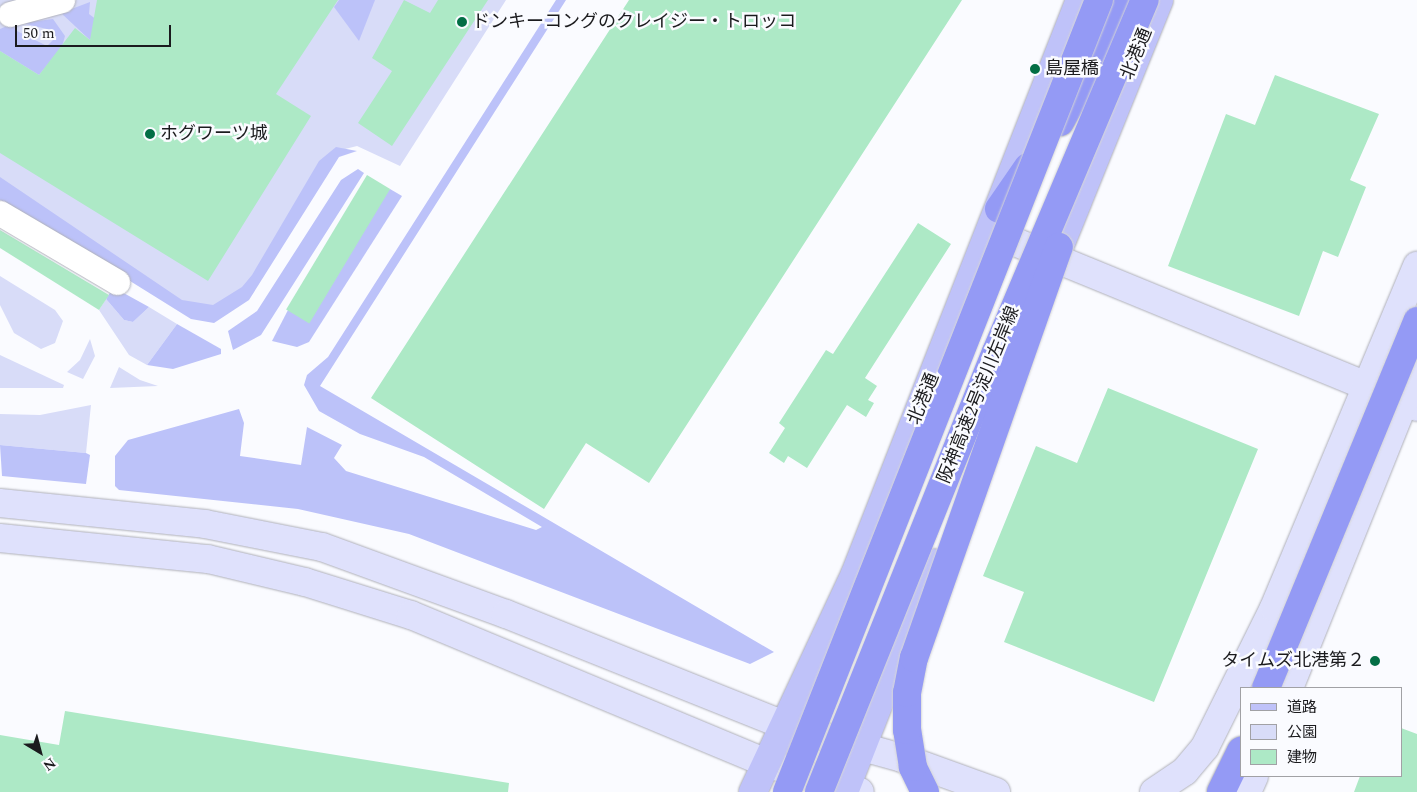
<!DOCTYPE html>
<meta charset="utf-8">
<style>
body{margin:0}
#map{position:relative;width:1417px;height:792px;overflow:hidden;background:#fafbff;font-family:Spectral,"Noto Sans JP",serif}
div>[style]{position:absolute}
.green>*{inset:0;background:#d8dcf8}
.forest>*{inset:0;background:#bcc2f9}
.building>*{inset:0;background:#ade9c6;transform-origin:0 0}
.roads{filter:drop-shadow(0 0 1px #afb0b9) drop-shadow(0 0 1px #afb0b9)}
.street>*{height:25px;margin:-12.5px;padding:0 12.5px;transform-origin:12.5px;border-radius:12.5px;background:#fff}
.secondary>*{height:28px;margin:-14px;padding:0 14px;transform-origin:14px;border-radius:14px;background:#dfe1fc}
.primary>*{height:28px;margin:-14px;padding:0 14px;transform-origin:14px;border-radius:14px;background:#bfc2f9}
.highway>*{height:28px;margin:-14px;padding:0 14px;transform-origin:14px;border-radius:14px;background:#949af5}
.bridges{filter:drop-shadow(0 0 1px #d6d6d6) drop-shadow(0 0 1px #d6d6d6)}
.highway-bridge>*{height:28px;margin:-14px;padding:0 14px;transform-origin:14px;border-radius:14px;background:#949af5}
.dots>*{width:14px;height:14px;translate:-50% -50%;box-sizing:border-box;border:2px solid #fafbff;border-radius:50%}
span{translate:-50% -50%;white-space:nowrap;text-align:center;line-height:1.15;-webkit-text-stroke:5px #fafbff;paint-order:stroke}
.poi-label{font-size:18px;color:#1b1b1e}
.left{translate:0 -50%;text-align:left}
.right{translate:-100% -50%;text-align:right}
.street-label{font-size:18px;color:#1b1b1e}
.legend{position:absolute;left:1240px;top:687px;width:162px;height:90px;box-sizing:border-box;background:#fafbff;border:1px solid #a1a1a5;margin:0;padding:6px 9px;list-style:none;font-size:15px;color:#1b1b1e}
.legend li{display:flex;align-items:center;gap:10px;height:25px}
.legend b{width:25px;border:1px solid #a1a1a5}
.north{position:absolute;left:15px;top:727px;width:50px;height:50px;-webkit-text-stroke:4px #fafbff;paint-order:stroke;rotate:143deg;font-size:14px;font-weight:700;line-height:20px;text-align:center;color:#1b1b1e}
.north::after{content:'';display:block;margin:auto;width:18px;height:22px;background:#1b1b1e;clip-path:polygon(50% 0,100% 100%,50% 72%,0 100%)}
.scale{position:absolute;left:15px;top:25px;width:156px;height:22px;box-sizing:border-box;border:2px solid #1b1b1e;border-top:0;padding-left:6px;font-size:15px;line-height:18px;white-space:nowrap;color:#1b1b1e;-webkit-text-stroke:4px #fafbff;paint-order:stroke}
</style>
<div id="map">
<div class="green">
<i style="clip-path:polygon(0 0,506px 0,400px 166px,357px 146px,337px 151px,255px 278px,204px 317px,0 195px)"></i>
<i style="clip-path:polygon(0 276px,55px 310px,63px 321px,55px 343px,41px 349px,14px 333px,0 305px)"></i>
<i style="clip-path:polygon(106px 299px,124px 320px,133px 322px,149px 307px,177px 324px,147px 365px,129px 355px,99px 310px)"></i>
<i style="clip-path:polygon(90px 339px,95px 356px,83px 379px,67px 372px,80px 360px)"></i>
<i style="clip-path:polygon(0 355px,64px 385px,63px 388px,0 388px)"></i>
<i style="clip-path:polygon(119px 367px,140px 380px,158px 386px,110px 388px)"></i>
<i style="clip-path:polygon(91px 405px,86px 453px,0 445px,0 414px,40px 415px)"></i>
</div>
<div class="forest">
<i style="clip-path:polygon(339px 0,375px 0,359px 41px,334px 7px)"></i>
<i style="clip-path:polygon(556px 0,566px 0,320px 386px,774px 652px,750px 664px,409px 534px,298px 509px,119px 490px,115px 486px,115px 456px,128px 440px,239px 409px,244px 423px,240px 456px,301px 465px,307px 427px,342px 445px,334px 458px,346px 471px,536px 530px,542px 527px,424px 457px,360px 434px,319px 411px,304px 385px,307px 375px,328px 357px)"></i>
<i style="clip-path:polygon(90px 2px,89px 14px,101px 23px,90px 40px,61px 13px)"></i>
<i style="clip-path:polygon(53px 19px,65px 36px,62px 47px,39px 75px,0 51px,0 29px,14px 23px,15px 30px,47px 46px,54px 39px,51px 30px,22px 23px)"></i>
<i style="clip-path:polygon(336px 147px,357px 151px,339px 157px,249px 300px,214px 323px,191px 319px,0 200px,0 177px,182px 300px,213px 305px,242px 287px,252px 275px,319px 161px)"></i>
<i style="clip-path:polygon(358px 169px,364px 173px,261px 335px,233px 350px,228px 331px,257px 311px,341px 180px)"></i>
<i style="clip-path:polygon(390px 189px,402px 196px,309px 342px,297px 347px,272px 341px,288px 310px)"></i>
<i style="clip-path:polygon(113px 288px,120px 291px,149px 307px,133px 322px,124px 320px,106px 299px)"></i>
<i style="clip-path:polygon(177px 324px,221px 349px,221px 354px,173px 369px,147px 365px)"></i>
<i style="clip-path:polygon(0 445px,86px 453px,90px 455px,86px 484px,2px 476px)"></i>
</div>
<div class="building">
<i style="clip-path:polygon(97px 0,338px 0,276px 94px,311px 116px,208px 281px,0 153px,0 51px,39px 75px,75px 28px,90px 40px)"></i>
<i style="clip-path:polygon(404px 0,430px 13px,438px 0,488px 0,392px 146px,358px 123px,392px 71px,372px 58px)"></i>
<i style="clip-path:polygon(629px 0,962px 0,649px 483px,586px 443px,544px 509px,371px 398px)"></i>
<i style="clip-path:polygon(1275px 75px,1379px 114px,1350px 180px,1366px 187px,1338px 257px,1323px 251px,1299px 316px,1168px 266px,1226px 114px,1255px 125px)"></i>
<i style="left:367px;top:175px;width:27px;height:157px;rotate:31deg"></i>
<i style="clip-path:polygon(918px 223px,951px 244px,865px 378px,877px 386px,868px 400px,874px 403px,866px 417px,847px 405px,807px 468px,788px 456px,784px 463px,769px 453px,785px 428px,779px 423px,826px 350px,833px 354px)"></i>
<i style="clip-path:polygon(0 230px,109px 295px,99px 310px,0 248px)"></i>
<i style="clip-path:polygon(1108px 388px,1258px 449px,1154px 702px,1004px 642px,1024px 592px,983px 576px,1036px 446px,1077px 463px)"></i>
<i style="clip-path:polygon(65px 711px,509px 783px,508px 792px,0 792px,0 735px,59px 745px)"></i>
<i style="clip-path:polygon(1401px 728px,1417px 734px,1417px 792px,1354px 792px,1360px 776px,1401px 776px)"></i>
</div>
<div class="roads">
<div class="street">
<i style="left:10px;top:14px;width:54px;rotate:-15.1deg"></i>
<i style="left:0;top:213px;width:136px;rotate:30.5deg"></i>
</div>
<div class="secondary">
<i style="left:991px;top:232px;width:461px;rotate:22.3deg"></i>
<i style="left:0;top:503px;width:206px;rotate:5.8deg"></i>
<i style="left:205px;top:524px;width:119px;rotate:11.1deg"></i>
<i style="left:322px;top:547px;width:196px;rotate:20deg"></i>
<i style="left:506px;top:614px;width:298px;rotate:21.8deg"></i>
<i style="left:783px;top:725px;width:123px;rotate:15.5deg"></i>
<i style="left:902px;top:758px;width:100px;rotate:19.9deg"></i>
<i style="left:0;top:538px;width:209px;rotate:5.8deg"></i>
<i style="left:208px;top:559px;width:100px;rotate:13.3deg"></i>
<i style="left:305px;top:582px;width:111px;rotate:17.3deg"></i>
<i style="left:411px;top:615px;width:385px;rotate:22.6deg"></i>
<i style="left:766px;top:763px;width:98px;rotate:17.1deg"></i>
<i style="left:1289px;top:688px;width:344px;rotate:-68.1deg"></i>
<i style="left:1154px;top:792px;width:37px;rotate:-34deg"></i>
<i style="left:1185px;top:771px;width:31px;rotate:-50deg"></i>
<i style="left:1205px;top:747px;width:155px;rotate:-63.6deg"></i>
<i style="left:1274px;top:608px;width:371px;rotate:-67.3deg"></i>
<i style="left:1247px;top:792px;width:17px;rotate:-66deg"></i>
</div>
<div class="primary">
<i style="left:1050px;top:270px;width:291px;rotate:-68deg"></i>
<i style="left:753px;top:792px;width:241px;rotate:-64.9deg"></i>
<i style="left:855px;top:574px;width:617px;rotate:-68.6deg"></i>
<i style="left:844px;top:792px;width:246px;rotate:-68.5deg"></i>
</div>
<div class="highway">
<i style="left:1060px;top:122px;width:67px;rotate:-60.4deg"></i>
<i style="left:1093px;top:64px;width:70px;rotate:-66.4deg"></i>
<i style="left:999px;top:209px;width:51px;rotate:-55.4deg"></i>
<i style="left:1221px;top:792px;width:46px;rotate:-64deg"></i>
</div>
</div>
<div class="bridges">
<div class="highway-bridge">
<i style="left:1266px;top:688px;width:397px;rotate:-67.6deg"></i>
<i style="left:787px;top:792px;width:851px;rotate:-68.5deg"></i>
<i style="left:819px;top:792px;width:474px;rotate:-68.1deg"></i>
<i style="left:996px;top:352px;width:382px;rotate:-67.1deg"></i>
<i style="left:925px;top:792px;width:28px;rotate:-116deg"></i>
<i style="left:913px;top:767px;width:37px;rotate:-99deg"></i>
<i style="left:907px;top:730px;width:37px;rotate:-90deg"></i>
<i style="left:907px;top:693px;width:36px;rotate:-79deg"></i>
<i style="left:914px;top:658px;width:436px;rotate:-70.6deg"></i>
</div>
</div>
<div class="dots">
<i style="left:462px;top:22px;background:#036e45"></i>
<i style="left:1035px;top:69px;background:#036e45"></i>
<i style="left:150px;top:134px;background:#036e45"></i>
<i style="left:1375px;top:661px;background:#036e45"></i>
</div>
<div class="poi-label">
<span class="left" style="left:472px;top:22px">ドンキーコングのクレイジー・トロッコ</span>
<span class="left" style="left:1045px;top:69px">島屋橋</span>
<span class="left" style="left:160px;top:134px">ホグワーツ城</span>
<span class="right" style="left:1365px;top:661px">タイムズ北港第２</span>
</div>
<div class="street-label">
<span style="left:1137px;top:54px;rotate:-68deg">北港通</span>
<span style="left:979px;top:395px;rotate:-68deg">阪神高速2号淀川左岸線</span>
<span style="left:924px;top:399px;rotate:-68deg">北港通</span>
</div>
<ul class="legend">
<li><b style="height:6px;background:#bfc2f9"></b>道路</li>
<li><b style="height:14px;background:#d8dcf8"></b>公園</li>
<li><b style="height:14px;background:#ade9c6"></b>建物</li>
</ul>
<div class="north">N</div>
<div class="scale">50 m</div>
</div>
